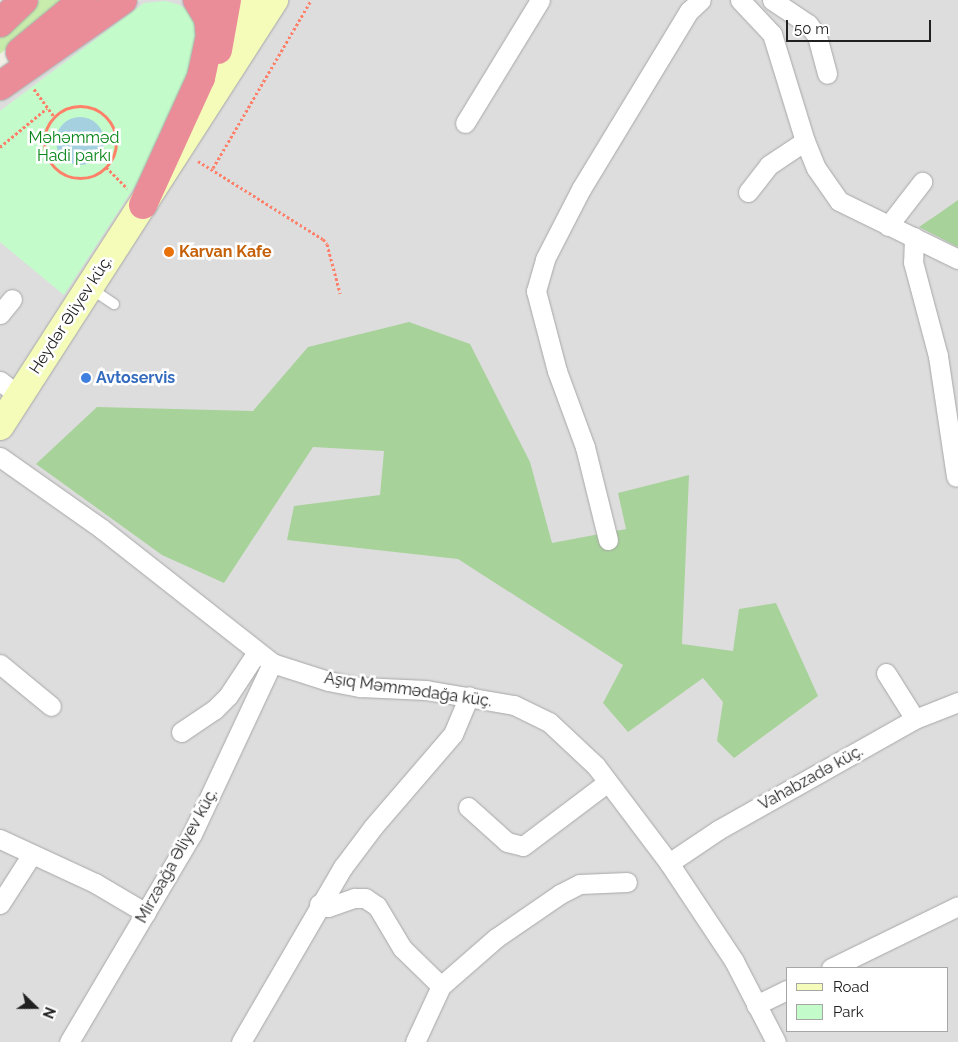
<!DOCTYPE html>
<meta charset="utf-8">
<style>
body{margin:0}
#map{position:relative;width:958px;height:1042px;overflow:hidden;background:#f1eee6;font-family:Raleway,sans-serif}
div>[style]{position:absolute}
.residential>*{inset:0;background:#dedddd}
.grass>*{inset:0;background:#c8ecab}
.forest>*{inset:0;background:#a7d29a}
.park>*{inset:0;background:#c3fcca}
.water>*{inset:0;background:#a5d0e0}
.round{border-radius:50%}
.path>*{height:3px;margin-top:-1.5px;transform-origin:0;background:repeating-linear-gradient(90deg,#ff8069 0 2.5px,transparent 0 5px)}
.path>.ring{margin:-1.5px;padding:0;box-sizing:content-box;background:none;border:3px solid #ff8069;border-radius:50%}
.roads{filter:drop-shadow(0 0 1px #a7a7a7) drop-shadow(0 0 1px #a7a7a7)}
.lane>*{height:10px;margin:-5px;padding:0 5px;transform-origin:5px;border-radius:5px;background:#fff}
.street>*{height:19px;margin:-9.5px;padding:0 9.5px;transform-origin:9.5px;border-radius:9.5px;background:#fff}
.secondary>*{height:28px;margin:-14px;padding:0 14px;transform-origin:14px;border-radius:14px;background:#f5fcb9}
.highway>*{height:28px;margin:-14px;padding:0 14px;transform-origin:14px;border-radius:14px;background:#eb8c99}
.dots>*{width:14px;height:14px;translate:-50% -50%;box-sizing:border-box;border:2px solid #fff;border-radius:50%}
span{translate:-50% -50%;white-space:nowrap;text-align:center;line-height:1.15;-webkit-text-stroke:5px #fff;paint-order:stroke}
.park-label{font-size:16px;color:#078518}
.food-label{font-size:16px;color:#c56008;font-weight:700}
.left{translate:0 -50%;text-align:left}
.street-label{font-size:16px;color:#202020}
.shop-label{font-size:16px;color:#366cbe;font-weight:700}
.legend{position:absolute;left:786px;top:967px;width:162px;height:65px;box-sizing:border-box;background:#fff;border:1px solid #a6a6a6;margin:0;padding:6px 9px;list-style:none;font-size:15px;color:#202020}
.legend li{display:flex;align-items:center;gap:10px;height:25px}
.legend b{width:25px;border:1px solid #a6a6a6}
.north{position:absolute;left:10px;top:982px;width:50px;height:50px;-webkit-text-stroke:4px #fff;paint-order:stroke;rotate:112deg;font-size:14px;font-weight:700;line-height:20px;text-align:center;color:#202020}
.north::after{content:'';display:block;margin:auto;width:18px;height:22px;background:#202020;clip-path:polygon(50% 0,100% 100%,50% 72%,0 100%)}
.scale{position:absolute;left:786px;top:20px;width:145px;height:22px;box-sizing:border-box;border:2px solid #202020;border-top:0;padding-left:6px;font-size:15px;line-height:18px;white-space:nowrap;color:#202020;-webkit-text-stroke:4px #fff;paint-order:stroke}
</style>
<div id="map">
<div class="residential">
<i style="clip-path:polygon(evenodd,140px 0,183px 0,271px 23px,286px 0,958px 0,958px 1042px,0 1042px,0 101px,140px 0,787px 968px,947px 968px,947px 1031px,787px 1031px,787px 968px)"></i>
</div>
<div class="grass">
<i style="clip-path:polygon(40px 0,65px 0,0 54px,0 38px)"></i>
</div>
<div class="forest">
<i style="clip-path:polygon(958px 200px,958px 247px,919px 227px,941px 212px)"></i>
<i style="clip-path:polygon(409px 322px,470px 344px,530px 462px,552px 543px,626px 529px,618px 493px,689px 475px,682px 644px,733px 651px,739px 609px,776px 603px,818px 696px,734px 758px,717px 741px,723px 702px,703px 678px,628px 732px,603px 703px,623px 665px,458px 559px,287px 540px,294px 506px,380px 495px,384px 451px,313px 447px,224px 583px,162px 555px,36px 464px,97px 407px,253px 411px,308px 347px)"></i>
</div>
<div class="park">
<i style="clip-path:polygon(165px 1px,180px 5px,195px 16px,199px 33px,196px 58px,165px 140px,64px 295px,0 242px,0 111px,144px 3px)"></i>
</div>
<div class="water">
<i class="round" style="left:56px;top:117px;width:48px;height:48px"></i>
</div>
<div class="path">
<i style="left:34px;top:89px;width:34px;rotate:54deg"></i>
<i class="ring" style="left:44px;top:106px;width:69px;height:69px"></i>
<i style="left:0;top:147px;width:61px;rotate:-39.7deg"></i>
<i style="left:198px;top:161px;width:147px;rotate:32deg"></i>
<i style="left:323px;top:239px;width:6px;rotate:51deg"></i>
<i style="left:327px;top:244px;width:51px;rotate:75.1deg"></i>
<i style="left:106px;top:167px;width:30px;rotate:45deg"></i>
<i style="left:213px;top:168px;width:194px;rotate:-59.7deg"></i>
</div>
<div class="roads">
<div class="lane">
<i style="left:90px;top:288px;width:29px;rotate:34deg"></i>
</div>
<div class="street">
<i style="left:740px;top:0;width:47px;rotate:46.7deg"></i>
<i style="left:772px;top:34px;width:112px;rotate:72.9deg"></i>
<i style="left:805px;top:141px;width:29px;rotate:68deg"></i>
<i style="left:816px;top:168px;width:40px;rotate:55.1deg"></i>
<i style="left:839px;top:201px;width:132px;rotate:26deg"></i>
<i style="left:772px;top:0;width:43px;rotate:33.7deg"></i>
<i style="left:808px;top:24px;width:15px;rotate:53deg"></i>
<i style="left:817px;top:36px;width:39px;rotate:75deg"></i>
<i style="left:465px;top:123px;width:144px;rotate:-58.6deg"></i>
<i style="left:748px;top:192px;width:34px;rotate:-52deg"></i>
<i style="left:769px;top:165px;width:43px;rotate:-33.7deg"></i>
<i style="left:888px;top:226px;width:56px;rotate:-52.3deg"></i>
<i style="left:914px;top:237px;width:25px;rotate:92deg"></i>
<i style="left:913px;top:262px;width:97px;rotate:75.1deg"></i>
<i style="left:938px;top:356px;width:122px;rotate:81.5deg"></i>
<i style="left:0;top:314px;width:19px;rotate:-51deg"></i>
<i style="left:0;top:381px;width:24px;rotate:38deg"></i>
<i style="left:0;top:457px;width:125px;rotate:35.2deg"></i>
<i style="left:102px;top:529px;width:216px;rotate:38.2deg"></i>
<i style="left:272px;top:663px;width:59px;rotate:17.8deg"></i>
<i style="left:328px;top:681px;width:33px;rotate:11deg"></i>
<i style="left:360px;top:687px;width:66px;rotate:2.6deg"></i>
<i style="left:426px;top:690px;width:89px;rotate:9.7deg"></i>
<i style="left:514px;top:705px;width:39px;rotate:26deg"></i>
<i style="left:549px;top:722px;width:64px;rotate:43.1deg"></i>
<i style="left:596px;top:766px;width:121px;rotate:53deg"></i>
<i style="left:669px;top:863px;width:118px;rotate:56.4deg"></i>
<i style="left:734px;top:961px;width:91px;rotate:62.6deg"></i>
<i style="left:608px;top:540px;width:96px;rotate:-103.9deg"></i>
<i style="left:585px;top:447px;width:81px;rotate:-110.2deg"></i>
<i style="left:557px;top:371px;width:83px;rotate:-104.7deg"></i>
<i style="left:536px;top:291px;width:33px;rotate:-74deg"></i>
<i style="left:545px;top:259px;width:79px;rotate:-62.8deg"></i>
<i style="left:581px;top:189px;width:208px;rotate:-58.8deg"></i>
<i style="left:689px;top:11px;width:16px;rotate:-43deg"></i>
<i style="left:0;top:664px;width:66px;rotate:39.5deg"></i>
<i style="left:886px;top:673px;width:54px;rotate:57.8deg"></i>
<i style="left:181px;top:732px;width:40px;rotate:-34deg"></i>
<i style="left:214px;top:710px;width:20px;rotate:-45deg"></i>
<i style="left:228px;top:696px;width:53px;rotate:-56.6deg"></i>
<i style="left:468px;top:807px;width:52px;rotate:41.9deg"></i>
<i style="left:507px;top:842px;width:16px;rotate:14deg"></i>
<i style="left:523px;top:846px;width:106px;rotate:-37deg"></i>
<i style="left:0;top:839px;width:105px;rotate:24.9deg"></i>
<i style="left:95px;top:883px;width:59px;rotate:30.5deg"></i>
<i style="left:669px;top:863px;width:59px;rotate:-34deg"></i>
<i style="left:718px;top:830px;width:226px;rotate:-29.4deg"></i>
<i style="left:915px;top:719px;width:46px;rotate:-21.6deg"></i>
<i style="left:0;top:904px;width:59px;rotate:-57.4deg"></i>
<i style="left:319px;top:904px;width:9px;rotate:18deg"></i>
<i style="left:328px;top:907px;width:28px;rotate:-19deg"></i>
<i style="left:354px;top:898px;width:11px"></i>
<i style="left:365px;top:898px;width:14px;rotate:34deg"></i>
<i style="left:377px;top:906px;width:49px;rotate:59.2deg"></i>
<i style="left:402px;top:948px;width:54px;rotate:44.3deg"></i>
<i style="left:831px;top:968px;width:141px;rotate:-26deg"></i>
<i style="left:756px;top:1005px;width:34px;rotate:-26deg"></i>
<i style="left:69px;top:1042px;width:242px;rotate:-59.4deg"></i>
<i style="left:192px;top:834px;width:189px;rotate:-64.9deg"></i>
<i style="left:241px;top:1042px;width:203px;rotate:-59.8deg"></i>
<i style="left:343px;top:867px;width:50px;rotate:-53.1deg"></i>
<i style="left:373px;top:827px;width:123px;rotate:-49.3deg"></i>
<i style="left:453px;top:734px;width:41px;rotate:-67.2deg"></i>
<i style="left:415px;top:1042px;width:62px;rotate:-65.1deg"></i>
<i style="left:441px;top:986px;width:73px;rotate:-41.1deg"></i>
<i style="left:496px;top:938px;width:78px;rotate:-34.5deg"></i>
<i style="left:560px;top:894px;width:22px;rotate:-27deg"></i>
<i style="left:580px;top:884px;width:47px;rotate:-2.4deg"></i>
</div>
<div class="secondary">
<i style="left:236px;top:39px;width:41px;rotate:-70.3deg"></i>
<i style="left:0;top:426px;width:507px;rotate:-57.25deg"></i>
</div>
<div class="highway">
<i style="left:0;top:23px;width:33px;rotate:-44deg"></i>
<i style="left:218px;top:50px;width:51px;rotate:-79.8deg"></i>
<i style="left:20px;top:52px;width:82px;rotate:-39.5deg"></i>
<i style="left:0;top:86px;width:150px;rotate:-35deg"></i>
<i style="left:143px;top:205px;width:140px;rotate:-65.5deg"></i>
<i style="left:201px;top:78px;width:43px;rotate:-77.9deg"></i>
<i style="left:210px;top:36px;width:18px;rotate:-96deg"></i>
<i style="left:208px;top:18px;width:21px;rotate:-121deg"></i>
</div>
</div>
<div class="dots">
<i style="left:169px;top:252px;background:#e8710a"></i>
<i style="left:86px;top:378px;background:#3f7fe0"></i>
</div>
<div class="park-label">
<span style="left:74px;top:147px">Məhəmməd<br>Hadi parkı</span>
</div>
<div class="food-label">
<span class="left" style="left:179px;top:252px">Karvan Kafe</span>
</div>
<div class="street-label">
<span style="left:71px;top:315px;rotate:-57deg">Heydər Əliyev küç.</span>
<span style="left:408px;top:690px;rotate:8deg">Aşıq Məmmədağa küç.</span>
<span style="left:811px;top:778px;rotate:-29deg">Vahabzadə küç.</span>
<span style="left:177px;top:856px;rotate:-61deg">Mirzəağa Əliyev küç.</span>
</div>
<div class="shop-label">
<span class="left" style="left:96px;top:378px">Avtoservis</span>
</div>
<ul class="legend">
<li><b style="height:6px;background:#f5fcb9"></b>Road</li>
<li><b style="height:14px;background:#c3fcca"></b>Park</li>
</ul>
<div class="north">N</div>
<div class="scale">50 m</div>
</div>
